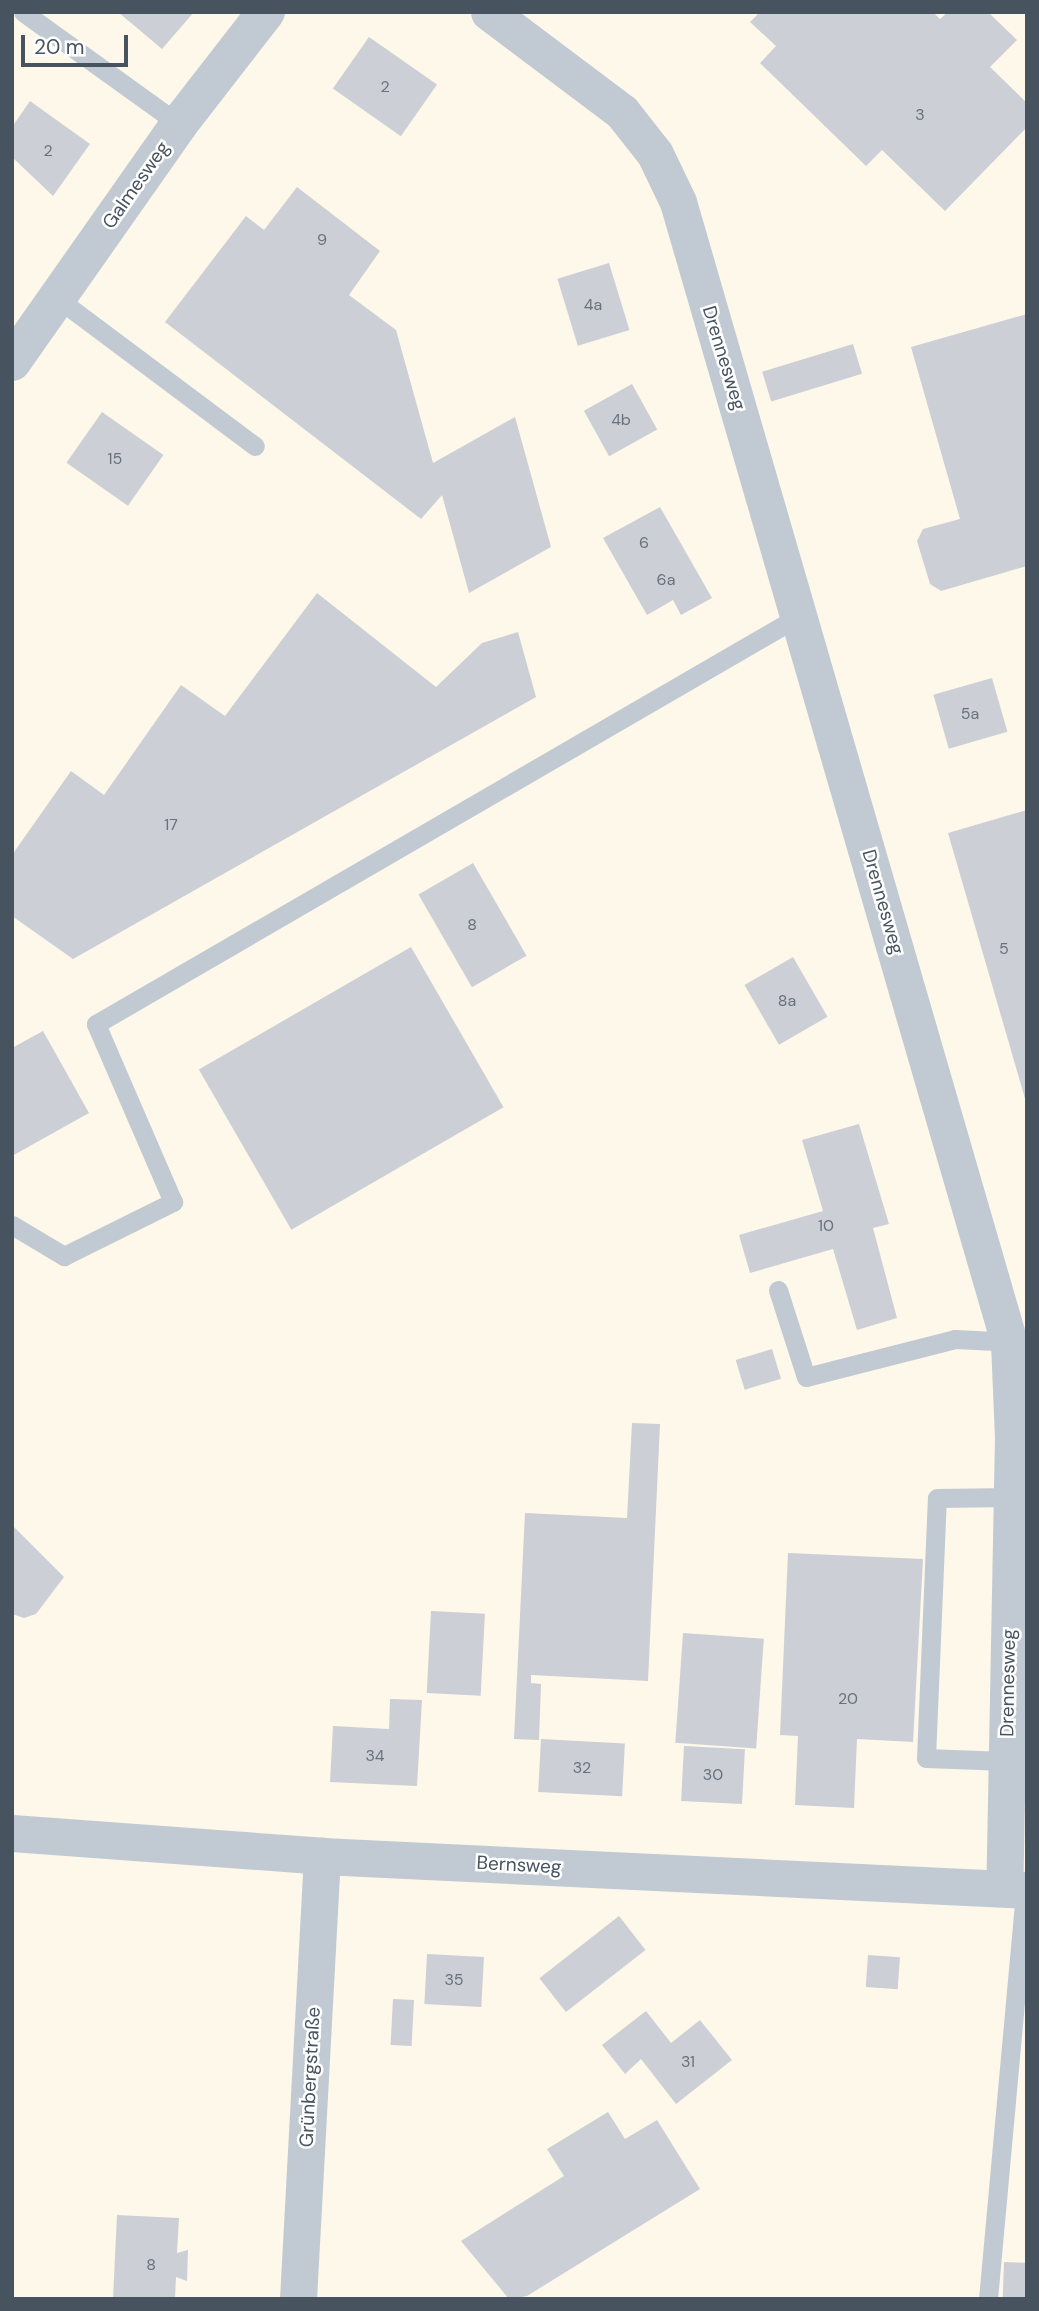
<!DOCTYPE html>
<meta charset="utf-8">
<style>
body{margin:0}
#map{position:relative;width:1039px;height:2311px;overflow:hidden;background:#f3f0f0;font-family:"DM Sans",sans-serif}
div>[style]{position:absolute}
.commercial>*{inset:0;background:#fdf8ea;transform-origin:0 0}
.building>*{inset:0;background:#cccfd5;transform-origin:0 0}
.service>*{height:19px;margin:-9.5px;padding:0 9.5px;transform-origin:9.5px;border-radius:9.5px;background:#c1cad3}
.minor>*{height:37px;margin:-18.5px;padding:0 18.5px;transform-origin:18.5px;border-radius:18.5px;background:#c1cad3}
.tertiary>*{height:38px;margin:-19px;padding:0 19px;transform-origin:19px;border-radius:19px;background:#c1cad3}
span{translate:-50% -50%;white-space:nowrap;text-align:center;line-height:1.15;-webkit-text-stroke:5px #fff;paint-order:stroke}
.number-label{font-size:16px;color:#68727c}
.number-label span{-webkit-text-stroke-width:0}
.street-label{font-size:19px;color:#47535f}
.frame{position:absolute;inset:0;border:14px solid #47535f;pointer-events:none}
.scale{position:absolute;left:21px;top:35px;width:107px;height:32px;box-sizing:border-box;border:4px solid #47535f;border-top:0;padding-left:9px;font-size:21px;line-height:24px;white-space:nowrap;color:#47535f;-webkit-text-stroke:5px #fff;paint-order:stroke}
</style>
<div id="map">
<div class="commercial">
<i style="left:12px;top:12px;width:1015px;height:2287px"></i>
</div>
<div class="building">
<i style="clip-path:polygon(118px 12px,194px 12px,162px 49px)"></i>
<i style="clip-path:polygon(760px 12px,933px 12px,940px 19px,948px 12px,988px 12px,1017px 40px,990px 67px,1027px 103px,1027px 127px,945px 211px,882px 150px,866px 166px,760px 63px,776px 46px,750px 22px)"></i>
<i style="left:369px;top:37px;width:83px;height:63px;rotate:35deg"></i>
<i style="clip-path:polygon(30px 101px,90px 144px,53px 196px,12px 157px,12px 127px)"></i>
<i style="clip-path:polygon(297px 187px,380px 251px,349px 295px,396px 330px,433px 463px,515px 417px,551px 547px,469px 593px,442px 495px,421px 519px,165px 322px,246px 216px,264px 230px)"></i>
<i style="left:609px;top:263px;width:70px;height:54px;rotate:73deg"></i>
<i style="clip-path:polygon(1027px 314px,1027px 566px,941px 591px,930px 584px,917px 541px,923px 529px,960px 519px,911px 347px)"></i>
<i style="left:853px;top:344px;width:31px;height:95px;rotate:73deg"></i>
<i style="left:632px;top:384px;width:52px;height:55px;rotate:61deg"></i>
<i style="left:102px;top:412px;width:75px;height:62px;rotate:35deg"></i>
<i style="clip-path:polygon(660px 507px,712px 598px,681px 615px,673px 600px,647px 615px,603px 538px)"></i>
<i style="clip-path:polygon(317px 593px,436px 687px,482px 643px,518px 632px,536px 697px,73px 959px,12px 916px,12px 855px,71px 771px,104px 795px,181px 685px,225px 716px)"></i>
<i style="left:992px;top:678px;width:56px;height:61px;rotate:74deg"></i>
<i style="clip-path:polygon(1027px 810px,1027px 1102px,1026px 1102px,948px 833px)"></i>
<i style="left:473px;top:863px;width:107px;height:63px;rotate:60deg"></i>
<i style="left:411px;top:947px;width:185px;height:245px;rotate:60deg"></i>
<i style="left:793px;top:957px;width:69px;height:56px;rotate:60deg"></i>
<i style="clip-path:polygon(43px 1031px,89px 1113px,12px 1156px,12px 1048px)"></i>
<i style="clip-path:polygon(859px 1124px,889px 1224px,873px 1228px,897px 1318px,857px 1330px,833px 1249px,750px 1273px,739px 1235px,823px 1211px,802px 1140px)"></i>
<i style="left:772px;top:1349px;width:31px;height:38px;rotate:73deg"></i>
<i style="clip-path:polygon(632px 1423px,660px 1424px,648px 1681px,531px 1675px,531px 1683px,541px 1684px,539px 1740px,514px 1739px,525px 1513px,627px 1518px)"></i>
<i style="clip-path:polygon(12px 1525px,64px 1577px,36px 1614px,24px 1618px,12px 1614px)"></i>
<i style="clip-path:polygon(788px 1553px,923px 1559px,913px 1742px,857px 1739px,854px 1808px,795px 1805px,798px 1736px,780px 1735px)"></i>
<i style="left:431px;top:1611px;width:54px;height:82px;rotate:3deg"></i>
<i style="left:683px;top:1633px;width:81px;height:110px;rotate:4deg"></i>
<i style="clip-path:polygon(390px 1699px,422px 1700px,417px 1786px,330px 1782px,333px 1726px,389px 1729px)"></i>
<i style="left:541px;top:1739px;width:84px;height:53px;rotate:3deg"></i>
<i style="left:684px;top:1746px;width:61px;height:55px;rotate:3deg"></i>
<i style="left:619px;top:1916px;width:43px;height:101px;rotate:52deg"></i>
<i style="left:427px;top:1954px;width:57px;height:50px;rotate:3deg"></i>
<i style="left:868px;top:1955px;width:32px;height:32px;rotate:4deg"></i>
<i style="left:393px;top:1999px;width:21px;height:46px;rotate:3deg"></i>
<i style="clip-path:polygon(646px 2011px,671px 2043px,700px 2020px,732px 2060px,676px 2104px,641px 2059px,625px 2074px,602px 2045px)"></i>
<i style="clip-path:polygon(608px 2112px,625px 2139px,657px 2120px,700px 2189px,527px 2296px,509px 2299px,461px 2241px,564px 2176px,547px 2149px)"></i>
<i style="clip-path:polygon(117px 2215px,179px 2218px,177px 2253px,188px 2250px,187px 2281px,176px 2277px,175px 2299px,113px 2299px)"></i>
<i style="left:1004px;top:2262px;width:23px;height:37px;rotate:2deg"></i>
</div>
<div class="service">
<i style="left:23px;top:12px;width:192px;rotate:35.7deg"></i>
<i style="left:57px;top:298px;width:247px;rotate:36.8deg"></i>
<i style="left:12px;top:1225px;width:61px;rotate:30.8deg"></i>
<i style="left:64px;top:1256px;width:122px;rotate:-26.4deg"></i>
<i style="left:173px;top:1202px;width:194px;rotate:-113.4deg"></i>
<i style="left:96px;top:1024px;width:815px;rotate:-30.12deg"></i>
<i style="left:778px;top:1290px;width:91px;rotate:72.2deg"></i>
<i style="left:806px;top:1377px;width:154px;rotate:-14.3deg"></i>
<i style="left:955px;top:1339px;width:61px;rotate:2.8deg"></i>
<i style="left:1006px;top:1761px;width:80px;rotate:-177.9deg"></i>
<i style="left:926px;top:1758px;width:260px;rotate:-87.6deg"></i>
<i style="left:937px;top:1498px;width:75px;rotate:-0.8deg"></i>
<i style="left:988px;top:2299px;width:411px;rotate:-84.8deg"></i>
</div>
<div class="minor">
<i style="left:489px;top:12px;width:166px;rotate:36.9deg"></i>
<i style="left:622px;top:112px;width:53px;rotate:51.8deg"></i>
<i style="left:655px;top:154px;width:53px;rotate:64.4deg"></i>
<i style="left:678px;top:202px;width:1187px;rotate:73.81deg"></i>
<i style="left:1009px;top:1342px;width:94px;rotate:87.6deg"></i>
<i style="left:1013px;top:1436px;width:452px;rotate:91.1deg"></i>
<i style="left:12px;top:1833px;width:311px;rotate:4.2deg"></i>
<i style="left:322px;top:1856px;width:706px;rotate:2.76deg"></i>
<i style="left:298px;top:2299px;width:444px;rotate:-86.9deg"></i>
</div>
<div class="tertiary">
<i style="left:12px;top:362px;width:291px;rotate:-54.9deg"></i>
<i style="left:179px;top:124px;width:142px;rotate:-52.2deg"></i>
</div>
<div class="number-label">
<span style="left:385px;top:87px">2</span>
<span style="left:920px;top:115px">3</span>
<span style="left:48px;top:151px">2</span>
<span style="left:322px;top:240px">9</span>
<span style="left:593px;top:305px">4a</span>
<span style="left:621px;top:420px">4b</span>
<span style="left:115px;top:459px">15</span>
<span style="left:644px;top:543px">6</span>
<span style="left:666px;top:580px">6a</span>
<span style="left:970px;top:714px">5a</span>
<span style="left:171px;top:825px">17</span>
<span style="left:472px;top:925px">8</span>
<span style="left:1004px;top:949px">5</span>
<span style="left:787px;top:1001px">8a</span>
<span style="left:826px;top:1226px">10</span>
<span style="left:848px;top:1699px">20</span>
<span style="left:375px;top:1756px">34</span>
<span style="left:582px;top:1768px">32</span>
<span style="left:713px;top:1775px">30</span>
<span style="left:454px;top:1980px">35</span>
<span style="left:688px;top:2062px">31</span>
<span style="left:151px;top:2265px">8</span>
</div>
<div class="street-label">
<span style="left:136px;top:185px;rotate:-55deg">Galmesweg</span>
<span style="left:724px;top:358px;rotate:73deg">Drennesweg</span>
<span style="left:883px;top:902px;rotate:74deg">Drennesweg</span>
<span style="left:1008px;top:1683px;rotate:-89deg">Drennesweg</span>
<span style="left:519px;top:1865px;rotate:3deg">Bernsweg</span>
<span style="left:310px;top:2077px;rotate:-87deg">Grünbergstraße</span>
</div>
<div class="frame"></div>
<div class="scale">20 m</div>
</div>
